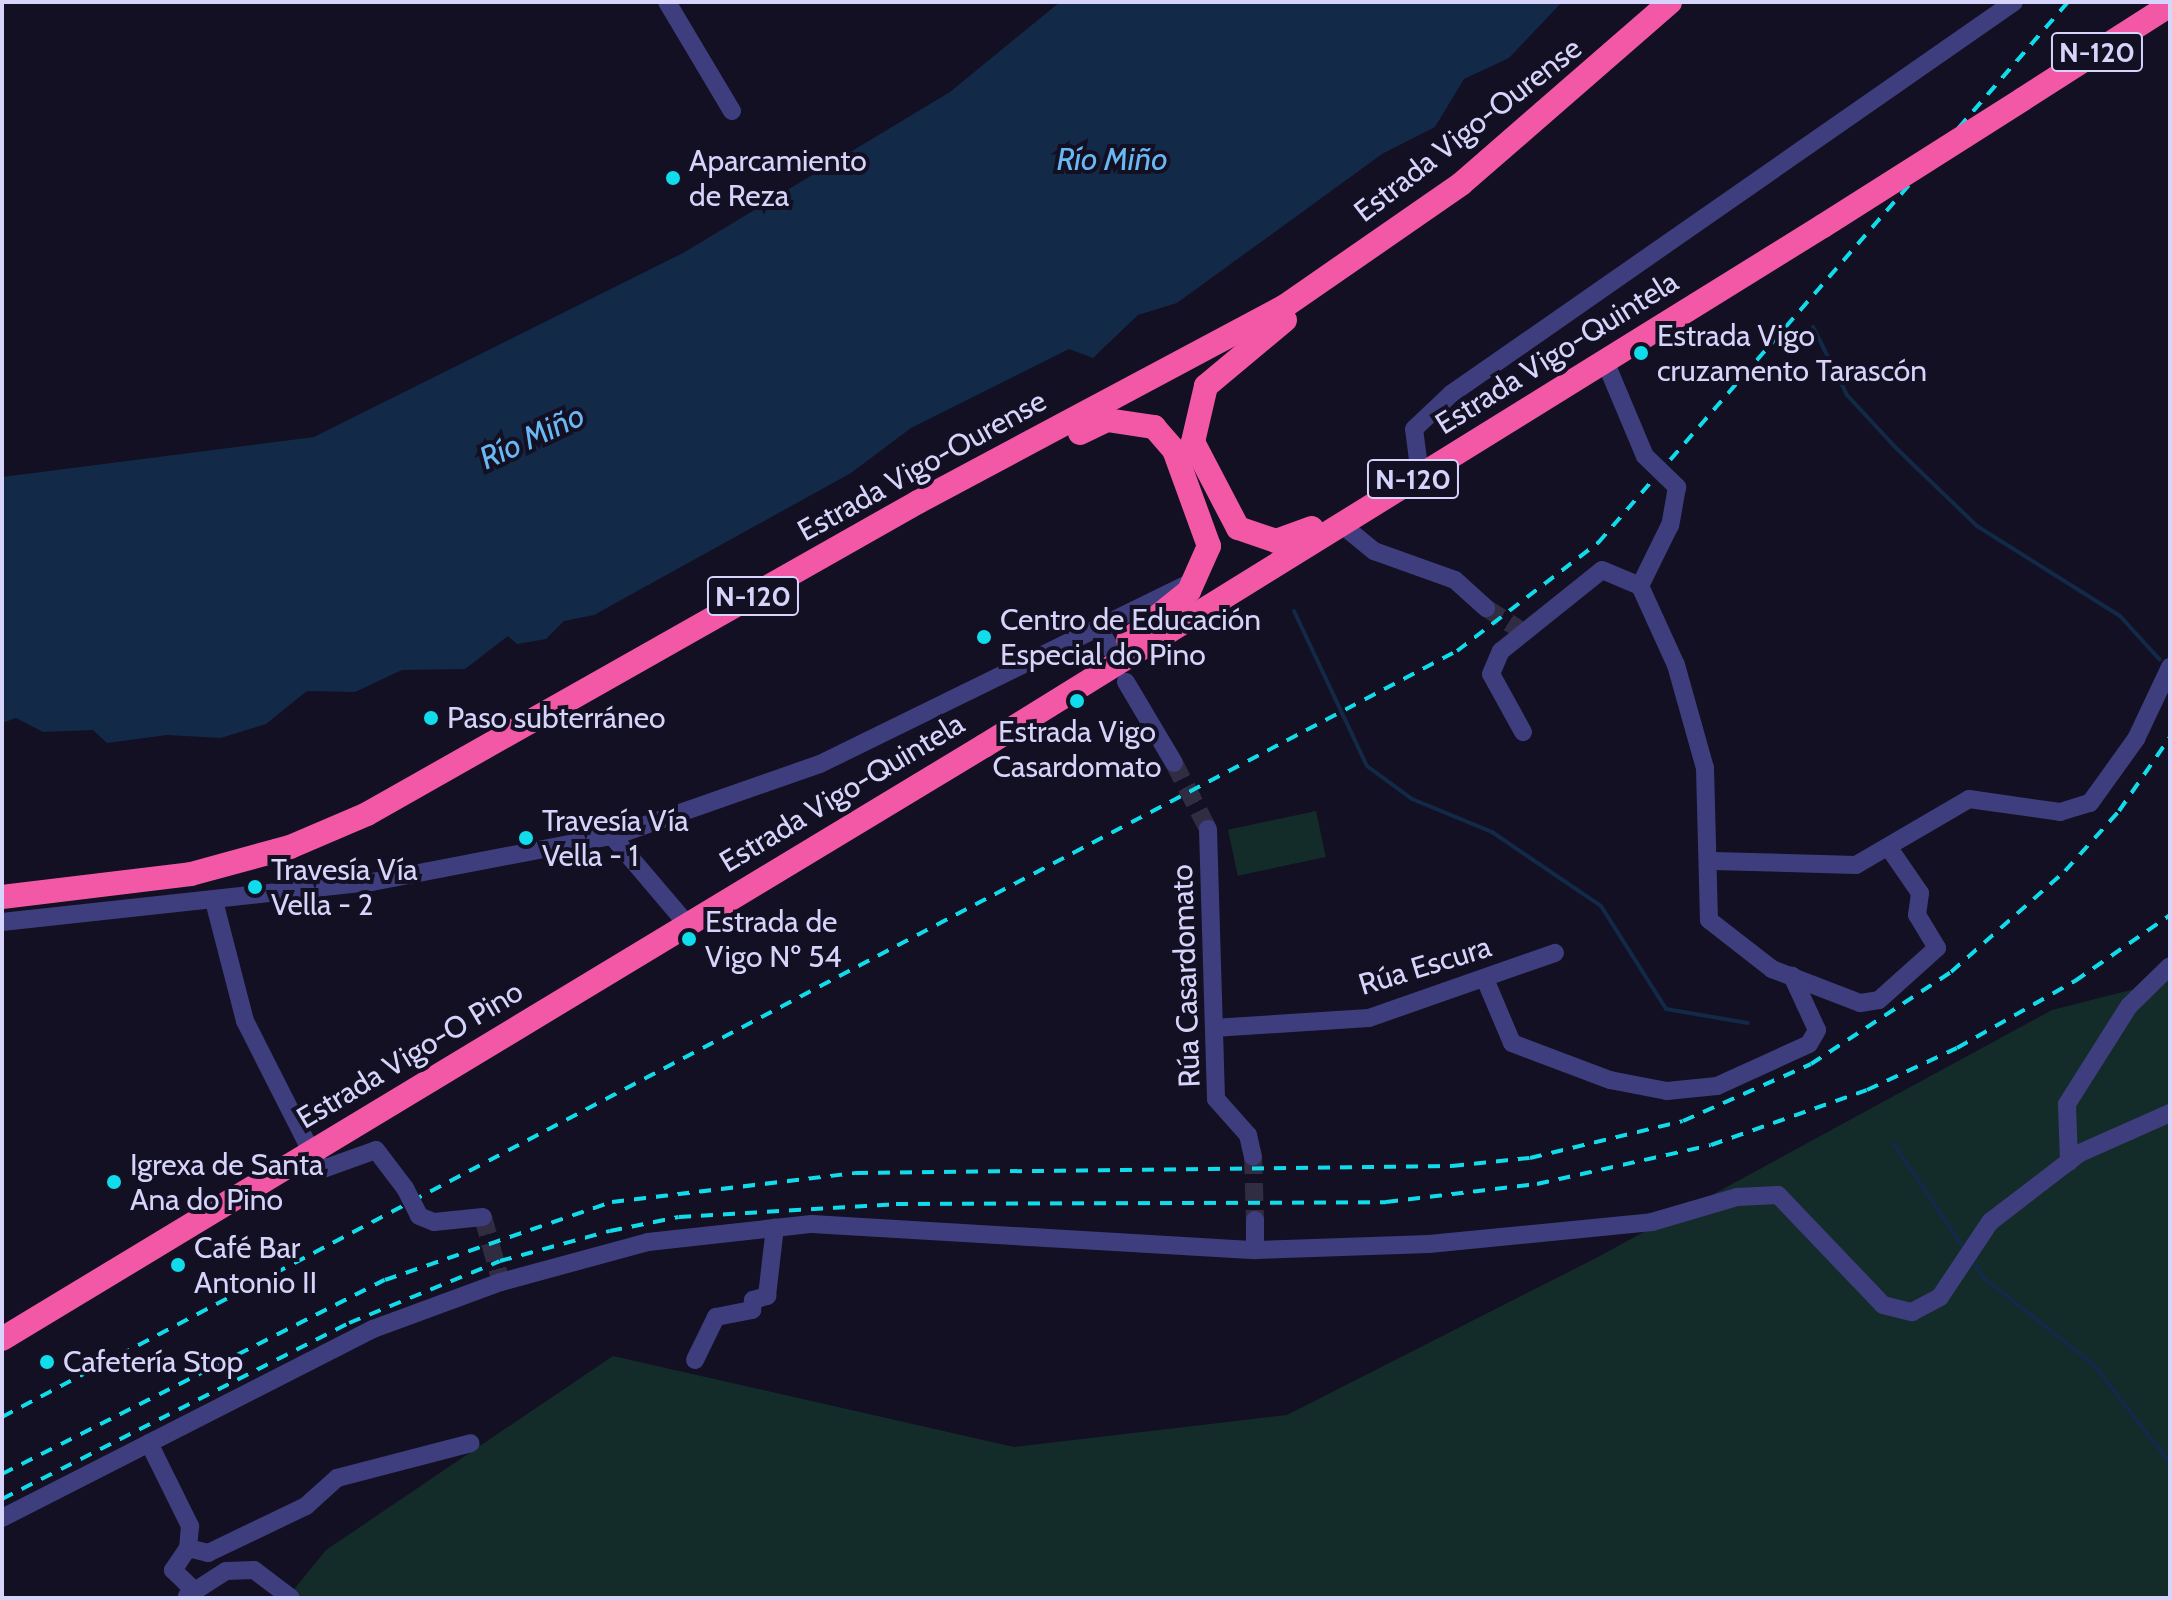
<!DOCTYPE html>
<meta charset="utf-8">
<style>
body{margin:0}
#map{position:relative;width:2172px;height:1600px;overflow:hidden;background:#121022;font-family:Cabin,sans-serif}
div>[style]{position:absolute}
.green>*{inset:0;background:#132c2a;transform-origin:0 0}
.water>*{inset:0;background:#132948}
.stream>*{height:4px;margin:-2px;padding:0 2px;transform-origin:2px;border-radius:2px;background:#132948}
.minor-tunnel>*{height:18px;margin-top:-9px;transform-origin:0;background:repeating-linear-gradient(90deg,#302d43 0 18px,transparent 0 27px)}
.minor>*{height:18px;margin:-9px;padding:0 9px;transform-origin:9px;border-radius:9px;background:#3e3e7e}
.highway>*{height:24px;margin:-12px;padding:0 12px;transform-origin:12px;border-radius:12px;background:#f358a7}
.rail>*{height:4px;margin-top:-2px;transform-origin:0;background:repeating-linear-gradient(90deg,#11dceb 0 12px,transparent 0 22px)}
.minor-bridge>*{height:18px;margin:-9px;padding:0 9px;transform-origin:9px;border-radius:9px;background:#3e3e7e}
.highway-bridge>*{height:24px;margin:-12px;padding:0 12px;transform-origin:12px;border-radius:12px;background:#f358a7}
.dots>*{width:22px;height:22px;translate:-50% -50%;box-sizing:border-box;border:4px solid #121022;border-radius:50%}
span{translate:-50% -50%;white-space:nowrap;text-align:center;line-height:1.15;-webkit-text-stroke:8px #121022;paint-order:stroke}
.shield-label span{padding:2px 6px;background:#121022;border:2px solid;border-radius:6px;-webkit-text-stroke-width:0}
.shield-label{font-size:28px;color:#d7d4fc;font-weight:700}
.street-label{font-size:30px;color:#d7d4fc}
.poi-label{font-size:30px;color:#d7d4fc}
.left{translate:0 -50%;text-align:left}
.water-label{font-size:32px;color:#69b8f4;font-style:italic}
.frame{position:absolute;inset:0;border:4px solid #d7d4fc;pointer-events:none}
</style>
<div id="map">
<div class="green">
<i style="left:1316px;top:811px;width:47px;height:90px;rotate:78deg"></i>
<i style="clip-path:polygon(2170px 980px,2170px 1598px,287px 1598px,326px 1550px,613px 1356px,1014px 1447px,1287px 1415px,1596px 1258px,2052px 1010px)"></i>
</div>
<div class="water">
<i style="clip-path:polygon(1060px 2px,1562px 2px,1509px 58px,1464px 79px,1435px 127px,1382px 154px,1177px 303px,1138px 315px,1093px 358px,1069px 349px,911px 428px,851px 473px,594px 615px,564px 621px,546px 639px,517px 644px,508px 636px,465px 669px,402px 670px,355px 692px,307px 691px,266px 724px,221px 738px,167px 735px,107px 743px,93px 730px,43px 732px,16px 718px,2px 723px,2px 477px,314px 437px,683px 253px,950px 92px)"></i>
</div>
<div class="stream">
<i style="left:1813px;top:327px;width:76px;rotate:63.4deg"></i>
<i style="left:1847px;top:395px;width:72px;rotate:47.2deg"></i>
<i style="left:1896px;top:448px;width:112px;rotate:43.9deg"></i>
<i style="left:1977px;top:526px;width:169px;rotate:32.2deg"></i>
<i style="left:2120px;top:616px;width:59px;rotate:47.7deg"></i>
<i style="left:1294px;top:611px;width:171px;rotate:64.8deg"></i>
<i style="left:1367px;top:766px;width:56px;rotate:36.3deg"></i>
<i style="left:1412px;top:799px;width:87px;rotate:22.4deg"></i>
<i style="left:1492px;top:832px;width:132px;rotate:34.2deg"></i>
<i style="left:1601px;top:906px;width:122px;rotate:57.7deg"></i>
<i style="left:1666px;top:1009px;width:83px;rotate:9.7deg"></i>
<i style="left:1893px;top:1143px;width:129px;rotate:56.1deg"></i>
<i style="left:1972px;top:1261px;width:21px;rotate:55deg"></i>
<i style="left:1984px;top:1278px;width:140px;rotate:38.3deg"></i>
<i style="left:2094px;top:1365px;width:124px;rotate:52.2deg"></i>
</div>
<div class="minor-tunnel">
<i style="left:1486px;top:608px;width:43px;rotate:32.6deg"></i>
<i style="left:1174px;top:763px;width:74px;rotate:62.7deg"></i>
<i style="left:1253px;top:1156px;width:64px;rotate:88.2deg"></i>
<i style="left:483px;top:1217px;width:67px;rotate:74.5deg"></i>
</div>
<div class="minor">
<i style="left:667px;top:2px;width:127px;rotate:59.2deg"></i>
<i style="left:1605px;top:361px;width:103px;rotate:67.2deg"></i>
<i style="left:1420px;top:475px;width:46px;rotate:-97.4deg"></i>
<i style="left:1414px;top:429px;width:51px;rotate:-43.4deg"></i>
<i style="left:1451px;top:394px;width:686px;rotate:-34.85deg"></i>
<i style="left:1677px;top:487px;width:39px;rotate:100deg"></i>
<i style="left:1670px;top:525px;width:68px;rotate:116.2deg"></i>
<i style="left:1640px;top:586px;width:87px;rotate:65.5deg"></i>
<i style="left:1676px;top:665px;width:107px;rotate:74.3deg"></i>
<i style="left:1705px;top:768px;width:152px;rotate:88.5deg"></i>
<i style="left:1709px;top:920px;width:80px;rotate:37.9deg"></i>
<i style="left:1772px;top:969px;width:94px;rotate:21.1deg"></i>
<i style="left:1860px;top:1003px;width:19px;rotate:-9deg"></i>
<i style="left:1879px;top:1000px;width:78px;rotate:-41.9deg"></i>
<i style="left:1937px;top:948px;width:39px;rotate:-121deg"></i>
<i style="left:1917px;top:915px;width:22px;rotate:-82deg"></i>
<i style="left:1920px;top:893px;width:55px;rotate:-124.6deg"></i>
<i style="left:1341px;top:524px;width:43px;rotate:39.3deg"></i>
<i style="left:1374px;top:551px;width:86px;rotate:19.7deg"></i>
<i style="left:1455px;top:580px;width:42px;rotate:42.1deg"></i>
<i style="left:1099px;top:628px;width:26px;rotate:61deg"></i>
<i style="left:1126px;top:682px;width:94px;rotate:59.3deg"></i>
<i style="left:1523px;top:732px;width:66px;rotate:-118.9deg"></i>
<i style="left:1491px;top:674px;width:25px;rotate:-67deg"></i>
<i style="left:1501px;top:651px;width:129px;rotate:-38.7deg"></i>
<i style="left:1602px;top:570px;width:41px;rotate:22.8deg"></i>
<i style="left:1208px;top:829px;width:270px;rotate:88.3deg"></i>
<i style="left:1216px;top:1099px;width:48px;rotate:48.4deg"></i>
<i style="left:1248px;top:1135px;width:22px;rotate:77deg"></i>
<i style="left:612px;top:836px;width:116px;rotate:49.6deg"></i>
<i style="left:1713px;top:861px;width:143px;rotate:1.6deg"></i>
<i style="left:1856px;top:865px;width:131px;rotate:-30.3deg"></i>
<i style="left:1969px;top:799px;width:92px;rotate:8.1deg"></i>
<i style="left:2060px;top:812px;width:31px;rotate:-17deg"></i>
<i style="left:2090px;top:803px;width:79px;rotate:-54.3deg"></i>
<i style="left:2136px;top:739px;width:80px;rotate:-64.7deg"></i>
<i style="left:214px;top:901px;width:124px;rotate:75.5deg"></i>
<i style="left:245px;top:1021px;width:148px;rotate:63.1deg"></i>
<i style="left:312px;top:1153px;width:19px;rotate:55deg"></i>
<i style="left:323px;top:1169px;width:56px;rotate:-19.7deg"></i>
<i style="left:376px;top:1150px;width:48px;rotate:52.7deg"></i>
<i style="left:2px;top:922px;width:372px;rotate:-6.2deg"></i>
<i style="left:372px;top:882px;width:249px;rotate:-10.9deg"></i>
<i style="left:617px;top:835px;width:215px;rotate:-19.3deg"></i>
<i style="left:820px;top:764px;width:409px;rotate:-26.1deg"></i>
<i style="left:1485px;top:979px;width:69px;rotate:67.1deg"></i>
<i style="left:1512px;top:1043px;width:105px;rotate:20.7deg"></i>
<i style="left:1610px;top:1080px;width:58px;rotate:10.9deg"></i>
<i style="left:1667px;top:1091px;width:50px;rotate:-5.7deg"></i>
<i style="left:1717px;top:1086px;width:101px;rotate:-24.5deg"></i>
<i style="left:1809px;top:1044px;width:16px;rotate:-60deg"></i>
<i style="left:1817px;top:1030px;width:60px;rotate:-114.8deg"></i>
<i style="left:1214px;top:1028px;width:155px;rotate:-3.7deg"></i>
<i style="left:1369px;top:1018px;width:197px;rotate:-19.3deg"></i>
<i style="left:2069px;top:1162px;width:58px;rotate:-92deg"></i>
<i style="left:2067px;top:1104px;width:116px;rotate:-57.7deg"></i>
<i style="left:2129px;top:1006px;width:57px;rotate:-44.3deg"></i>
<i style="left:419px;top:1216px;width:16px;rotate:22deg"></i>
<i style="left:434px;top:1222px;width:49px;rotate:-5.8deg"></i>
<i style="left:1255px;top:1220px;width:30px;rotate:90deg"></i>
<i style="left:695px;top:1360px;width:48px;rotate:-64deg"></i>
<i style="left:716px;top:1317px;width:37px;rotate:-11deg"></i>
<i style="left:752px;top:1310px;width:10px;rotate:-84deg"></i>
<i style="left:753px;top:1300px;width:15px;rotate:-16deg"></i>
<i style="left:767px;top:1296px;width:69px;rotate:-83.4deg"></i>
<i style="left:149px;top:1443px;width:93px;rotate:63.7deg"></i>
<i style="left:190px;top:1526px;width:22px;rotate:95deg"></i>
<i style="left:188px;top:1548px;width:27px;rotate:124deg"></i>
<i style="left:173px;top:1570px;width:28px;rotate:44deg"></i>
<i style="left:2px;top:1518px;width:416px;rotate:-27deg"></i>
<i style="left:373px;top:1329px;width:136px;rotate:-20.2deg"></i>
<i style="left:501px;top:1282px;width:152px;rotate:-15.2deg"></i>
<i style="left:648px;top:1242px;width:165px;rotate:-6.3deg"></i>
<i style="left:812px;top:1224px;width:444px;rotate:3.4deg"></i>
<i style="left:1255px;top:1250px;width:174px;rotate:-2deg"></i>
<i style="left:1429px;top:1244px;width:224px;rotate:-5.6deg"></i>
<i style="left:1652px;top:1222px;width:89px;rotate:-16.4deg"></i>
<i style="left:1737px;top:1197px;width:41px;rotate:-2.8deg"></i>
<i style="left:1778px;top:1195px;width:152px;rotate:46.3deg"></i>
<i style="left:1883px;top:1305px;width:30px;rotate:14deg"></i>
<i style="left:1912px;top:1312px;width:32px;rotate:-28deg"></i>
<i style="left:1940px;top:1297px;width:90px;rotate:-56.3deg"></i>
<i style="left:1990px;top:1222px;width:113px;rotate:-37.5deg"></i>
<i style="left:2080px;top:1153px;width:98px;rotate:-24deg"></i>
<i style="left:188px;top:1548px;width:21px;rotate:14deg"></i>
<i style="left:208px;top:1553px;width:109px;rotate:-25.6deg"></i>
<i style="left:306px;top:1506px;width:42px;rotate:-42.1deg"></i>
<i style="left:337px;top:1478px;width:138px;rotate:-14.6deg"></i>
<i style="left:187px;top:1596px;width:46px;rotate:-32.7deg"></i>
<i style="left:226px;top:1571px;width:28px;rotate:-2deg"></i>
<i style="left:254px;top:1570px;width:46px;rotate:37.1deg"></i>
</div>
<div class="highway">
<i style="left:2023px;top:99px;width:174px;rotate:-32.6deg"></i>
<i style="left:1285px;top:320px;width:103px;rotate:140.1deg"></i>
<i style="left:1206px;top:386px;width:57px;rotate:103.1deg"></i>
<i style="left:1193px;top:442px;width:97px;rotate:62.4deg"></i>
<i style="left:1238px;top:528px;width:40px;rotate:18.9deg"></i>
<i style="left:1276px;top:541px;width:38px;rotate:-20deg"></i>
<i style="left:1080px;top:433px;width:30px;rotate:-26deg"></i>
<i style="left:1107px;top:420px;width:48px;rotate:8.5deg"></i>
<i style="left:1154px;top:427px;width:30px;rotate:49deg"></i>
<i style="left:1174px;top:450px;width:102px;rotate:70deg"></i>
<i style="left:1209px;top:546px;width:49px;rotate:114deg"></i>
<i style="left:1189px;top:591px;width:78px;rotate:141.2deg"></i>
<i style="left:2px;top:897px;width:190px;rotate:-6.9deg"></i>
<i style="left:191px;top:874px;width:103px;rotate:-15.3deg"></i>
<i style="left:290px;top:847px;width:84px;rotate:-23.2deg"></i>
<i style="left:367px;top:814px;width:633px;rotate:-29.52deg"></i>
<i style="left:918px;top:502px;width:416px;rotate:-28.1deg"></i>
<i style="left:1285px;top:306px;width:214px;rotate:-34.7deg"></i>
<i style="left:1461px;top:184px;width:277px;rotate:-41deg"></i>
<i style="left:2px;top:1339px;width:1147px;rotate:-31.13deg"></i>
<i style="left:984px;top:746px;width:987px;rotate:-31.79deg"></i>
</div>
<div class="rail">
<i style="left:2px;top:1417px;width:1644px;rotate:-27.77deg"></i>
<i style="left:1457px;top:651px;width:178px;rotate:-37.5deg"></i>
<i style="left:1598px;top:543px;width:717px;rotate:-49.02deg"></i>
<i style="left:2px;top:1474px;width:429px;rotate:-26.9deg"></i>
<i style="left:385px;top:1280px;width:240px;rotate:-19deg"></i>
<i style="left:612px;top:1202px;width:246px;rotate:-6.8deg"></i>
<i style="left:856px;top:1173px;width:596px;rotate:-0.67deg"></i>
<i style="left:1452px;top:1166px;width:78px;rotate:-5.9deg"></i>
<i style="left:1530px;top:1158px;width:157px;rotate:-13.6deg"></i>
<i style="left:1683px;top:1121px;width:140px;rotate:-24deg"></i>
<i style="left:1811px;top:1064px;width:168px;rotate:-33.3deg"></i>
<i style="left:1951px;top:972px;width:152px;rotate:-41.5deg"></i>
<i style="left:2065px;top:871px;width:81px;rotate:-48deg"></i>
<i style="left:2119px;top:811px;width:90px;rotate:-55.4deg"></i>
<i style="left:2px;top:1499px;width:389px;rotate:-26.9deg"></i>
<i style="left:349px;top:1323px;width:163px;rotate:-22.3deg"></i>
<i style="left:500px;top:1261px;width:114px;rotate:-15.3deg"></i>
<i style="left:610px;top:1231px;width:70px;rotate:-11.5deg"></i>
<i style="left:679px;top:1217px;width:217px;rotate:-3.4deg"></i>
<i style="left:896px;top:1204px;width:490px;rotate:-0.2deg"></i>
<i style="left:1386px;top:1202px;width:152px;rotate:-6.8deg"></i>
<i style="left:1537px;top:1184px;width:178px;rotate:-12.6deg"></i>
<i style="left:1711px;top:1145px;width:165px;rotate:-19.4deg"></i>
<i style="left:1867px;top:1090px;width:99px;rotate:-25deg"></i>
<i style="left:1957px;top:1048px;width:136px;rotate:-29.6deg"></i>
<i style="left:2075px;top:981px;width:116px;rotate:-34.8deg"></i>
</div>
<div class="minor-bridge">
<i style="left:1645px;top:456px;width:45px;rotate:44.1deg"></i>
<i style="left:405px;top:1188px;width:31px;rotate:63deg"></i>
</div>
<div class="highway-bridge">
<i style="left:1823px;top:226px;width:237px;rotate:-32.4deg"></i>
</div>
<div class="dots">
<i style="left:673px;top:178px;background:#11dceb"></i>
<i style="left:1641px;top:353px;background:#11dceb"></i>
<i style="left:984px;top:637px;background:#11dceb"></i>
<i style="left:1077px;top:701px;background:#11dceb"></i>
<i style="left:431px;top:718px;background:#11dceb"></i>
<i style="left:526px;top:838px;background:#11dceb"></i>
<i style="left:255px;top:887px;background:#11dceb"></i>
<i style="left:689px;top:939px;background:#11dceb"></i>
<i style="left:114px;top:1182px;background:#11dceb"></i>
<i style="left:178px;top:1265px;background:#11dceb"></i>
<i style="left:47px;top:1362px;background:#11dceb"></i>
</div>
<div class="shield-label">
<span style="left:2097px;top:52px">N-120</span>
<span style="left:1413px;top:479px">N-120</span>
<span style="left:753px;top:596px">N-120</span>
</div>
<div class="street-label">
<span style="left:1468px;top:130px;rotate:-38deg">Estrada Vigo-Ourense</span>
<span style="left:1557px;top:353px;rotate:-32deg">Estrada Vigo-Quintela</span>
<span style="left:922px;top:466px;rotate:-29deg">Estrada Vigo-Ourense</span>
<span style="left:842px;top:793px;rotate:-31deg">Estrada Vigo-Quintela</span>
<span style="left:1425px;top:966px;rotate:-17deg">Rúa Escura</span>
<span style="left:1186px;top:976px;rotate:-92deg">Rúa Casardomato</span>
<span style="left:410px;top:1055px;rotate:-31deg">Estrada Vigo-O Pino</span>
</div>
<div class="poi-label">
<span class="left" style="left:689px;top:178px">Aparcamiento<br>de Reza</span>
<span class="left" style="left:1657px;top:353px">Estrada Vigo<br>cruzamento Tarascón</span>
<span class="left" style="left:1000px;top:637px">Centro de Educación<br>Especial do Pino</span>
<span class="left" style="left:447px;top:718px">Paso subterráneo</span>
<span style="left:1077px;top:749px">Estrada Vigo<br>Casardomato</span>
<span class="left" style="left:542px;top:838px">Travesía Vía<br>Vella - 1</span>
<span class="left" style="left:271px;top:887px">Travesía Vía<br>Vella - 2</span>
<span class="left" style="left:705px;top:939px">Estrada de<br>Vigo Nº 54</span>
<span class="left" style="left:130px;top:1182px">Igrexa de Santa<br>Ana do Pino</span>
<span class="left" style="left:194px;top:1265px">Café Bar<br>Antonio II</span>
<span class="left" style="left:63px;top:1362px">Cafetería Stop</span>
</div>
<div class="water-label">
<span style="left:1112px;top:159px">Río Miño</span>
<span style="left:532px;top:437px;rotate:-25deg">Río Miño</span>
</div>
<div class="frame"></div>
</div>
